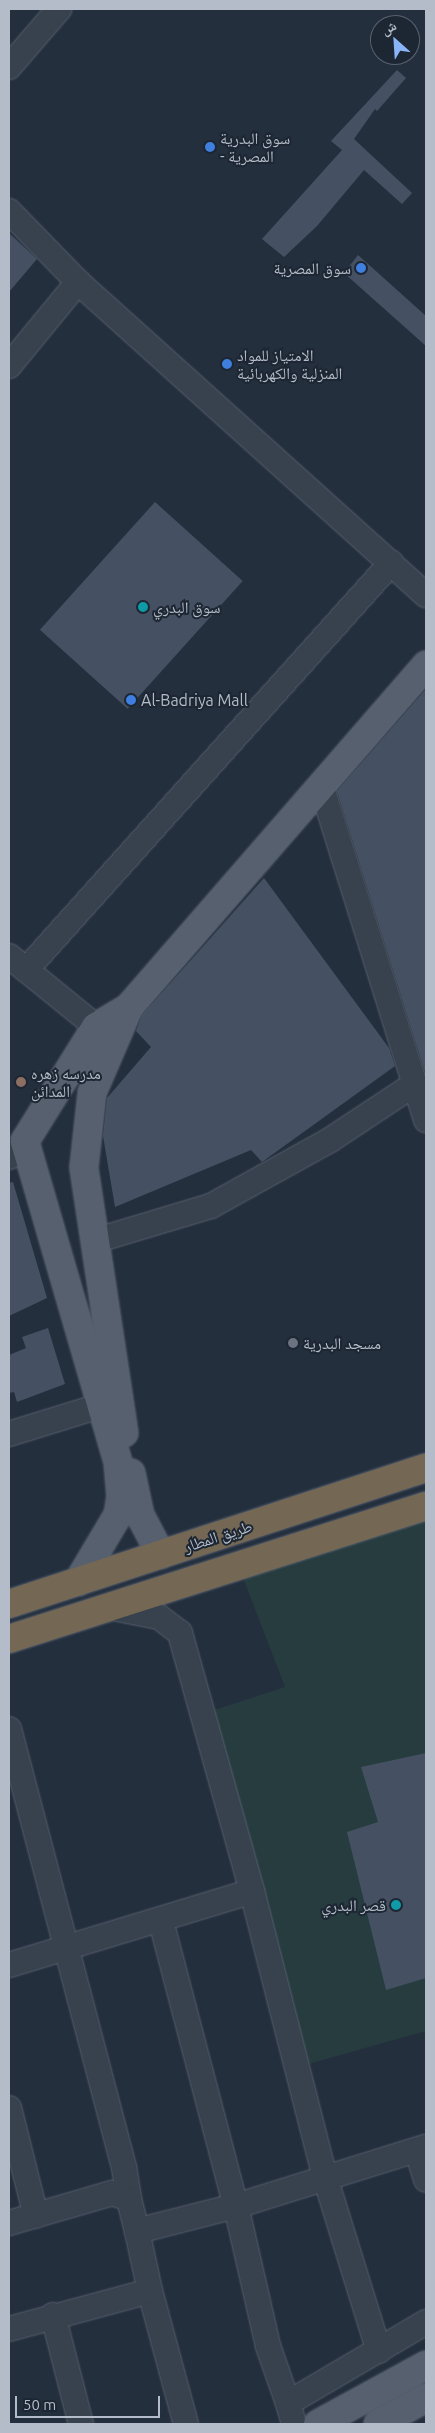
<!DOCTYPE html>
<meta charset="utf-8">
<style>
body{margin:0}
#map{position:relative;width:435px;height:2433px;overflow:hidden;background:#242f3e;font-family:Ubuntu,"Noto Naskh Arabic",sans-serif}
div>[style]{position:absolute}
.green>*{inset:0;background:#263c3f}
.building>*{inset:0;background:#455162;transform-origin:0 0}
.roads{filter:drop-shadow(0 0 1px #565f6c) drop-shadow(0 0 1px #565f6c)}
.minor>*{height:24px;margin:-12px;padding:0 12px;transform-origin:12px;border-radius:12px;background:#38414e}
.major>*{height:28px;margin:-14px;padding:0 14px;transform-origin:14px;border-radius:14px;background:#56606e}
.highway>*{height:28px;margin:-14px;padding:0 14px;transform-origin:14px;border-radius:14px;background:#746855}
.dots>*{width:14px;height:14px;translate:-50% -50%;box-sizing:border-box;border:2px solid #1d2633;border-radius:50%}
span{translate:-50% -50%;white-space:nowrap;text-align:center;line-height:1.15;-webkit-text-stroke:4px #1d2633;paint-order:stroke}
.poi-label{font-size:16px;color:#b4bcc9}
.left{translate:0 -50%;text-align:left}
.right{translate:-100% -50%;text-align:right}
.street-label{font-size:16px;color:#b4bcc9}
.frame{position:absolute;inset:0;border:10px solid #b4bcc9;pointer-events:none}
.north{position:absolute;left:370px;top:15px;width:50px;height:50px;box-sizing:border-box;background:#1d2633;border:1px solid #59626f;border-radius:50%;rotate:334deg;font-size:14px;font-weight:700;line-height:20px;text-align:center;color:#b4bcc9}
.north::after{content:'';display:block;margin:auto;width:18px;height:22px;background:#8ab4f8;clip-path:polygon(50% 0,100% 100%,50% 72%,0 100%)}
.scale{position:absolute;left:15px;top:2396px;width:145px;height:22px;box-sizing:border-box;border:2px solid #b4bcc9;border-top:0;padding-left:6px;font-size:15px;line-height:18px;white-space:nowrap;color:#b4bcc9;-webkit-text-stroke:4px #1d2633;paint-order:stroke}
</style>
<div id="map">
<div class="green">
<i style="clip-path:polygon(426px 1511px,426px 2031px,301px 2066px,205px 1713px,285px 1687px,240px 1570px)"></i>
</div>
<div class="building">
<i style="clip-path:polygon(397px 70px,406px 78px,377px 111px,375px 109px,354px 139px,412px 193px,402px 204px,364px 170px,317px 226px,284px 257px,262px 239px,342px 150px,331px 141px)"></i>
<i style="clip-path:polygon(9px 233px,37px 259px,9px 292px)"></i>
<i style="clip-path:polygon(358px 255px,426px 316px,426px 346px,344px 273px)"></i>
<i style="left:155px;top:502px;width:118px;height:172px;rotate:42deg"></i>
<i style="clip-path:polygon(426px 689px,426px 1075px,337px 791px)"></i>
<i style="clip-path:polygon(264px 878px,389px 1048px,395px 1066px,262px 1162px,251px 1150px,115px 1207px,103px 1136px,107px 1098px,151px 1047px,136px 1031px,142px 1015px)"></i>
<i style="clip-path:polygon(13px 1182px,47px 1298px,9px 1316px,9px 1183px)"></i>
<i style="clip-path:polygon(48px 1328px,65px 1384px,17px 1402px,14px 1392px,9px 1393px,9px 1355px,26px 1348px,22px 1337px)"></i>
<i style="clip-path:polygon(426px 1753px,426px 1978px,386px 1990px,347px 1832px,378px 1822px,361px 1767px)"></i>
</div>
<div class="roads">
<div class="minor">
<i style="left:9px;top:67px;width:77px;rotate:-49.2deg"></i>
<i style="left:9px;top:211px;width:99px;rotate:45.8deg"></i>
<i style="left:78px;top:282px;width:468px;rotate:42deg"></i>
<i style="left:9px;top:366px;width:109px;rotate:-50.6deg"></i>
<i style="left:322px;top:788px;width:348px;rotate:72.6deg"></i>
<i style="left:9px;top:956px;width:130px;rotate:39.1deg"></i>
<i style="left:26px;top:970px;width:547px;rotate:-48.11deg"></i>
<i style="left:9px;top:1157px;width:23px;rotate:-45deg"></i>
<i style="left:94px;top:1241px;width:122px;rotate:-16.7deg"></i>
<i style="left:211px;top:1206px;width:136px;rotate:-29deg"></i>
<i style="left:330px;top:1140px;width:100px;rotate:-33.5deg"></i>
<i style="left:9px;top:1434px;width:115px;rotate:-17.2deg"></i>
<i style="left:108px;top:1607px;width:52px;rotate:11.1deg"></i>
<i style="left:159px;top:1617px;width:26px;rotate:37deg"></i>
<i style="left:180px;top:1633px;width:268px;rotate:74.4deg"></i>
<i style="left:252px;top:1891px;width:295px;rotate:75.7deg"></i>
<i style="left:325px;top:2177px;width:182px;rotate:72.8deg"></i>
<i style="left:9px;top:1729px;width:453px;rotate:75.3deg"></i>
<i style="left:124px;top:2167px;width:32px;rotate:81deg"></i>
<i style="left:161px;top:1921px;width:295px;rotate:75.3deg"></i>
<i style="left:236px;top:2206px;width:144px;rotate:77.1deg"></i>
<i style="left:268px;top:2346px;width:60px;rotate:70.7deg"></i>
<i style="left:288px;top:2403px;width:160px;rotate:-30.4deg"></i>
<i style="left:9px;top:1965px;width:254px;rotate:-16.9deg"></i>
<i style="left:9px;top:2108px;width:111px;rotate:76deg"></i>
<i style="left:417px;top:2150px;width:31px;rotate:73deg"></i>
<i style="left:9px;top:2223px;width:107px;rotate:-16.2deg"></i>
<i style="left:112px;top:2193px;width:18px;rotate:19deg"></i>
<i style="left:129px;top:2199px;width:33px;rotate:76deg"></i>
<i style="left:137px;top:2231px;width:102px;rotate:-14.2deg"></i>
<i style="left:236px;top:2206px;width:199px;rotate:-17.3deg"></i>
<i style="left:150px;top:2291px;width:138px;rotate:74.9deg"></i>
<i style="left:53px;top:2315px;width:113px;rotate:75.6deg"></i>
<i style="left:9px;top:2329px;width:146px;rotate:-15.1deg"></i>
<i style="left:150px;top:2291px;width:61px;rotate:-102.2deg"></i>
<i style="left:288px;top:2403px;width:22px;rotate:74deg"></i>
</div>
<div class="major">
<i style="left:124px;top:1433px;width:269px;rotate:-98.6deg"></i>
<i style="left:84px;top:1167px;width:74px;rotate:-83.8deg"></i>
<i style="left:92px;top:1093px;width:94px;rotate:-66.7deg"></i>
<i style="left:131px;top:1473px;width:43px;rotate:77.9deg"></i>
<i style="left:140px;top:1515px;width:45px;rotate:62.3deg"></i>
<i style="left:78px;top:1582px;width:78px;rotate:-59.2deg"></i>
<i style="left:118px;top:1515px;width:18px;rotate:-81deg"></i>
<i style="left:121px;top:1497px;width:35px;rotate:-95deg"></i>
<i style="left:118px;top:1462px;width:334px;rotate:-106.2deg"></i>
<i style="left:25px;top:1141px;width:134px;rotate:-58.1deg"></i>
<i style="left:96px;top:1027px;width:39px;rotate:-31deg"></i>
<i style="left:129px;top:1007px;width:453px;rotate:-49deg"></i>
<i style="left:318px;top:2424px;width:123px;rotate:-28.6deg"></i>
<i style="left:378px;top:2424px;width:55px;rotate:-28.4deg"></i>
</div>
<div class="highway">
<i style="left:9px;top:1604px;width:439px;rotate:-18.1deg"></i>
<i style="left:9px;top:1639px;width:438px;rotate:-17.7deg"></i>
</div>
</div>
<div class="dots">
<i style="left:210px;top:147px;background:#3f7fe0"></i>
<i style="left:361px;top:268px;background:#3f7fe0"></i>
<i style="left:227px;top:364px;background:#3f7fe0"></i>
<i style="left:143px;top:607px;background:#0f9aa8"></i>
<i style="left:131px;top:700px;background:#3f7fe0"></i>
<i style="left:21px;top:1082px;background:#8d6e63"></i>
<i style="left:293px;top:1343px;background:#6b7280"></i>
<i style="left:396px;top:1905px;background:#0f9aa8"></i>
</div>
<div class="poi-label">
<span class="left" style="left:220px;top:147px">سوق البدرية<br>- المصرية</span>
<span class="right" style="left:351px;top:268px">سوق المصرية</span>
<span class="left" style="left:237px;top:364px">الامتياز للمواد<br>المنزلية والكهربائية</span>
<span class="left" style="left:153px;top:607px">سوق البدري</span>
<span class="left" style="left:141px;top:700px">Al-Badriya Mall</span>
<span class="left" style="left:31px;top:1082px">مدرسه زهره<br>المدائن</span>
<span class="left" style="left:303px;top:1343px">مسجد البدرية</span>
<span class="right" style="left:386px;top:1905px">قصر البدري</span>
</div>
<div class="street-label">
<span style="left:218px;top:1536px;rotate:-18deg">طريق المطار</span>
</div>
<div class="frame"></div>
<div class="north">ش</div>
<div class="scale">50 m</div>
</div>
